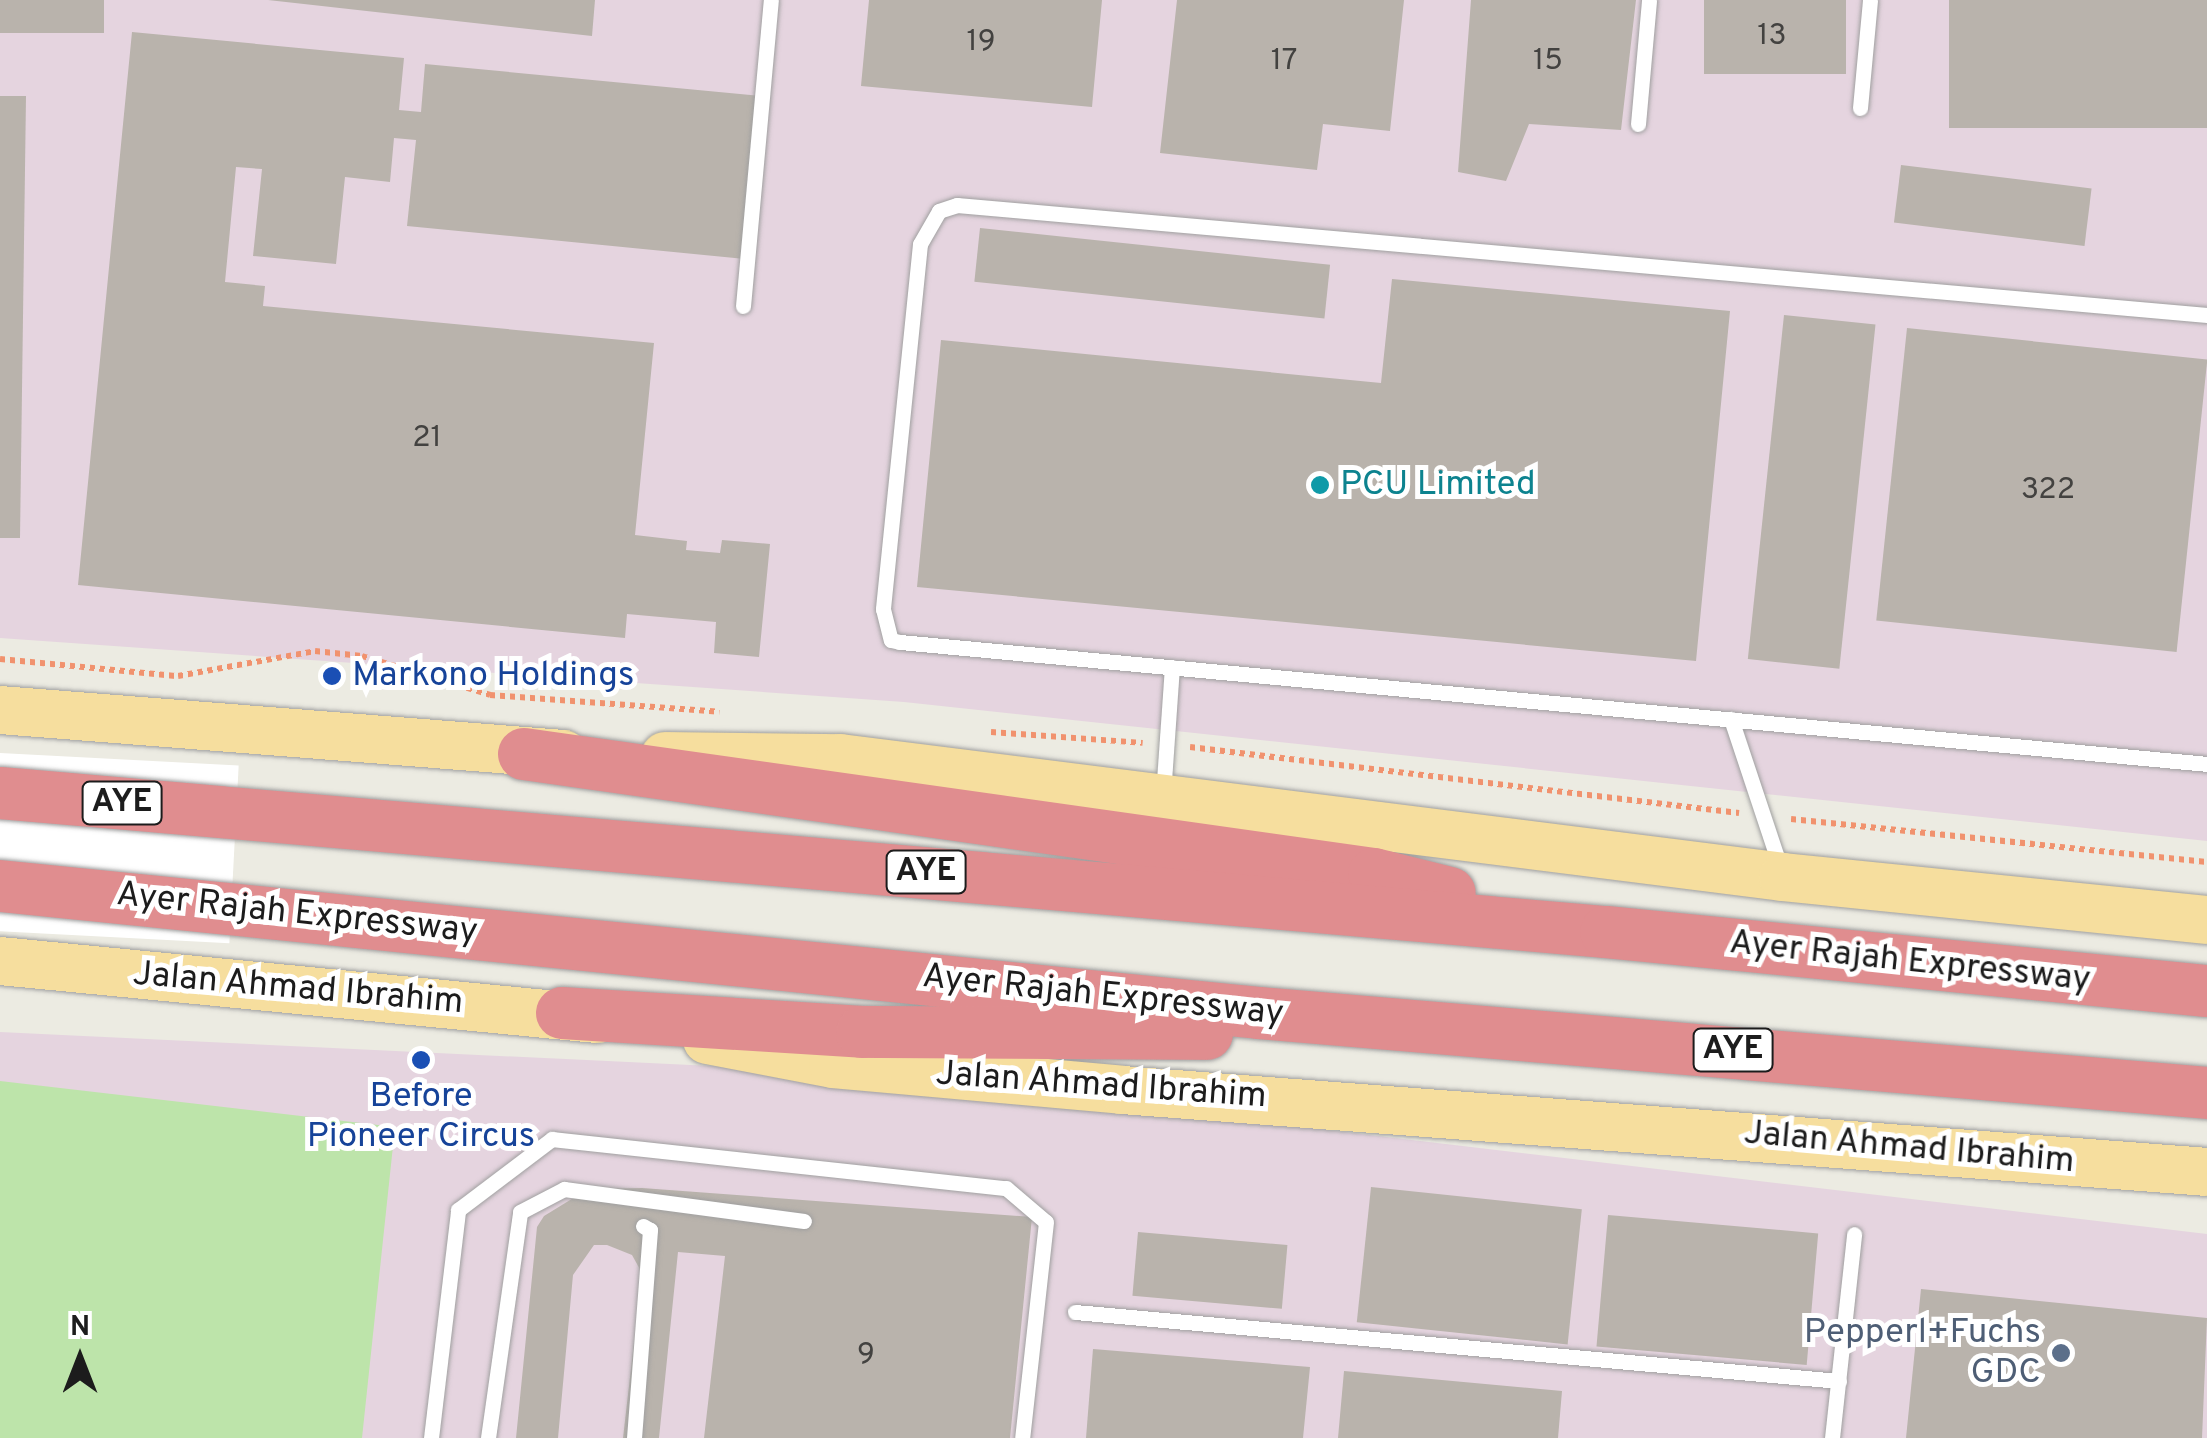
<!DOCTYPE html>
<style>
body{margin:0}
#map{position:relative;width:2207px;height:1438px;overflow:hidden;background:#ecebe2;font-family:Overpass,sans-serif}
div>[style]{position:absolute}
.industrial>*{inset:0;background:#e5d4df}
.grass>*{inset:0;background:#bde4aa}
.pier>*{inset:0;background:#fff;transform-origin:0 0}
.building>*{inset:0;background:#b9b3ac;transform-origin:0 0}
.path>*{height:6px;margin-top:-3px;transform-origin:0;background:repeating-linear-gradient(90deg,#f1926e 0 5px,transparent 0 10px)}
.roads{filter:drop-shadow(0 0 2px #a0a0a0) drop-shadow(0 0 2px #a0a0a0)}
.service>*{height:15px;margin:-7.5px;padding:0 7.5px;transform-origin:7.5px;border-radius:7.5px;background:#fff}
.primary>*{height:48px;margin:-24px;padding:0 24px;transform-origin:24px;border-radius:24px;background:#f6de9e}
.motorway>*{height:52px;margin:-26px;padding:0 26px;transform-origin:26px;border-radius:26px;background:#e08d8f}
.dots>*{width:28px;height:28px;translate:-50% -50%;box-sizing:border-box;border:5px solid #fff;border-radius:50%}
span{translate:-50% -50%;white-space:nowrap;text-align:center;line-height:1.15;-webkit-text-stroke:10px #fff;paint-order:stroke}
.number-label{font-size:30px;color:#434240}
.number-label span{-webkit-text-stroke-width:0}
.shield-label span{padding:2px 8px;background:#fff;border:2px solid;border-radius:8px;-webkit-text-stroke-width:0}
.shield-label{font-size:32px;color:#1c1c1c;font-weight:700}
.culture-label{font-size:35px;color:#0d838f}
.left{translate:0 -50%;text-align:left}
.transit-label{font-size:35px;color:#164399}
.street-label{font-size:35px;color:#1c1c1c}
.service-label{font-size:35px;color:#4e5e75}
.right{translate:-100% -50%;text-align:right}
.north{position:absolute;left:30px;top:1308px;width:100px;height:100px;-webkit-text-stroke:8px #fff;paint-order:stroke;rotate:0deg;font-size:28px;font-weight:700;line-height:40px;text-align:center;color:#1c1c1c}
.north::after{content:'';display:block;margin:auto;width:35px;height:45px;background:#1c1c1c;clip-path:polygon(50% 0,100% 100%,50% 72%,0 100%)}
</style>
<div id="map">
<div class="industrial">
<i style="clip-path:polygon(0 0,2207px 0,2207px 841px,904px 702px,0 638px)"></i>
<i style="clip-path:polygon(0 1032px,835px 1072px,2207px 1234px,2207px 1438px,0 1438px)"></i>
</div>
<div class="grass">
<i style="clip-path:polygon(0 1081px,395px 1127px,362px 1438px,0 1438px)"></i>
</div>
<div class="pier">
<i style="left:0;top:753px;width:239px;height:178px;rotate:3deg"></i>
</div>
<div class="building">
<i style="left:0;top:0;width:104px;height:33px"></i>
<i style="clip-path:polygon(268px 0,595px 0,592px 36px)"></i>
<i style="clip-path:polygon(869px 0,1102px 0,1092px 107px,861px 86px)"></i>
<i style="clip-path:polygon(1177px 0,1404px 0,1390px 131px,1323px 124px,1317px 170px,1160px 153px)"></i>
<i style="clip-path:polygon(1471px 0,1636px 0,1621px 130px,1529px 124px,1506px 181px,1458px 172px)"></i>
<i style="left:1704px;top:0;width:142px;height:74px"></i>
<i style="left:1949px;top:0;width:258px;height:128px"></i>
<i style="clip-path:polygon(132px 32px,404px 58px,399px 110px,421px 112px,425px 64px,761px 96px,745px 259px,407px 226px,416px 140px,394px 138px,390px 182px,345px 177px,336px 264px,253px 256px,262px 169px,236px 167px,225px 282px,265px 286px,263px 306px,654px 343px,635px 535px,687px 541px,686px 550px,720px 553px,722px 540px,770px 544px,759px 657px,714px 653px,716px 622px,627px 614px,625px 638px,78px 585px)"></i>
<i style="clip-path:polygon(0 96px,26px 96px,20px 538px,0 538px)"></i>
<i style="left:1901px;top:165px;width:192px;height:58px;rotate:7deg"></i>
<i style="left:980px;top:228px;width:352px;height:54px;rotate:6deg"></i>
<i style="clip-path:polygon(1392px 279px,1730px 311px,1696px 661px,917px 587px,941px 340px,1381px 383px)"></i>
<i style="left:1784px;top:315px;width:92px;height:346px;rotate:6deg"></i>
<i style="left:1907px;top:328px;width:302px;height:294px;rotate:6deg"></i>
<i style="left:1371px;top:1187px;width:212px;height:136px;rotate:6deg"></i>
<i style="clip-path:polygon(642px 1188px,1032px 1217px,1010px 1438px,704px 1438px,725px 1256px,678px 1252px,659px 1438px,623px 1438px,642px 1273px,632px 1255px,607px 1245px,594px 1245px,573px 1275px,558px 1438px,516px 1438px,537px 1227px,544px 1216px,588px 1189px)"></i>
<i style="left:1608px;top:1215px;width:211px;height:132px;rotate:5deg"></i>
<i style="left:1138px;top:1232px;width:150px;height:64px;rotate:5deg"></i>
<i style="clip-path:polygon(1921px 1289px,2207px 1318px,2202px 1438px,1906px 1438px)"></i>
<i style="clip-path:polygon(1093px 1349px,1310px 1367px,1303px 1438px,1086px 1438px)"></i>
<i style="clip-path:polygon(1344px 1371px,1562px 1391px,1558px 1438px,1338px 1438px)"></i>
</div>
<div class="path">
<i style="left:0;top:659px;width:179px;rotate:5.5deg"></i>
<i style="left:178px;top:676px;width:139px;rotate:-10.3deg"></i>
<i style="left:315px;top:651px;width:47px;rotate:6.1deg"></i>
<i style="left:362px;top:656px;width:134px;rotate:16.9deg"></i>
<i style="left:490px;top:695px;width:230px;rotate:4.2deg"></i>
<i style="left:991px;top:732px;width:152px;rotate:4.1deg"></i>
<i style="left:1190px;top:747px;width:553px;rotate:6.86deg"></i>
<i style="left:1791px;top:819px;width:418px;rotate:5.9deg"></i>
</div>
<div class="roads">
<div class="service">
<i style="left:1860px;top:108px;width:108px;rotate:-84.7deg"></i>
<i style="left:1638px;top:124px;width:124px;rotate:-84.9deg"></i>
<i style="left:743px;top:306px;width:307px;rotate:-84.8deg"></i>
<i style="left:2207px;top:315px;width:1255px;rotate:-174.97deg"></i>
<i style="left:957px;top:205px;width:19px;rotate:162deg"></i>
<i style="left:939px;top:211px;width:38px;rotate:120deg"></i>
<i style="left:920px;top:244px;width:367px;rotate:95.8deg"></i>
<i style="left:883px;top:609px;width:32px;rotate:76deg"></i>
<i style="left:891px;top:640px;width:9px;rotate:13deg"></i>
<i style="left:900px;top:642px;width:1313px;rotate:5.33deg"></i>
<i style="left:1731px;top:719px;width:161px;rotate:71.6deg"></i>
<i style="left:1163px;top:795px;width:128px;rotate:-86deg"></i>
<i style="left:1075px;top:1312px;width:767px;rotate:5.16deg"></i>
<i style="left:431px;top:1438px;width:230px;rotate:-83.2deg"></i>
<i style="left:458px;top:1210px;width:118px;rotate:-37.1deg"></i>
<i style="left:552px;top:1139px;width:457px;rotate:6.2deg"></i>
<i style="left:1006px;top:1188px;width:52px;rotate:40.4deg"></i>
<i style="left:1046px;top:1222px;width:217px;rotate:96.3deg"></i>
<i style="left:488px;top:1438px;width:228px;rotate:-81.9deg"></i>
<i style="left:520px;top:1212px;width:50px;rotate:-27.6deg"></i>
<i style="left:564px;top:1189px;width:242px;rotate:7.6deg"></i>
<i style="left:634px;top:1438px;width:209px;rotate:-85.6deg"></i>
<i style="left:650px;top:1230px;width:8px;rotate:-150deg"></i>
<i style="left:1832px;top:1438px;width:205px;rotate:-83.8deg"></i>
</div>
<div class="primary">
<i style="left:0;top:710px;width:565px;rotate:4.47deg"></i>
<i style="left:665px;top:756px;width:175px;rotate:0.7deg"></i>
<i style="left:840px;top:758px;width:950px;rotate:7.19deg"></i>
<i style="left:1783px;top:877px;width:426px;rotate:5.8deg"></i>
<i style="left:0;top:961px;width:600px;rotate:5.55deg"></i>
<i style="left:707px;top:1040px;width:128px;rotate:10.8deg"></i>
<i style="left:833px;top:1064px;width:290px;rotate:5.1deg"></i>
<i style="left:1122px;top:1090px;width:1088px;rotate:4.32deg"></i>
</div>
<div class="motorway">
<i style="left:524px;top:754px;width:858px;rotate:8.04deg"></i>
<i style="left:1374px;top:874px;width:78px;rotate:14deg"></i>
<i style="left:0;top:793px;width:1612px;rotate:4.95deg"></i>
<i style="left:1606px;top:932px;width:604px;rotate:5.61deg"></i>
<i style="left:0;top:886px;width:1265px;rotate:5.76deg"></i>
<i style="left:1259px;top:1013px;width:951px;rotate:4.82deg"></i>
<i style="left:562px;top:1013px;width:301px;rotate:3.6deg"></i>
<i style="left:862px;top:1032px;width:345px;rotate:0.3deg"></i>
</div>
</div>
<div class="dots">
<i style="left:1320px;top:485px;background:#0f9aa8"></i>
<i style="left:332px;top:676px;background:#1a4fb4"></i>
<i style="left:421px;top:1060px;background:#1a4fb4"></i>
<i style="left:2061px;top:1353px;background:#5c6f8a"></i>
</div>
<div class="number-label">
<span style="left:1772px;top:37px">13</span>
<span style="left:981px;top:43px">19</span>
<span style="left:1284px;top:62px">17</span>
<span style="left:1548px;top:62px">15</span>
<span style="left:427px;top:439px">21</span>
<span style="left:2048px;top:491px">322</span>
<span style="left:866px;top:1356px">9</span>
</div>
<div class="shield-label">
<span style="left:122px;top:803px">AYE</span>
<span style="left:926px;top:872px">AYE</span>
<span style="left:1733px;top:1050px">AYE</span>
</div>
<div class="culture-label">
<span class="left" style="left:1340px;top:485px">PCU Limited</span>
</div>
<div class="transit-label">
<span class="left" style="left:352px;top:676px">Markono Holdings</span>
<span style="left:421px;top:1117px">Before<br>Pioneer Circus</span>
</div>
<div class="street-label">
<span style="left:297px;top:914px;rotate:6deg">Ayer Rajah Expressway</span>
<span style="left:1910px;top:962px;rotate:6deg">Ayer Rajah Expressway</span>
<span style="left:298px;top:989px;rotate:5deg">Jalan Ahmad Ibrahim</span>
<span style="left:1103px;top:996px;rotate:6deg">Ayer Rajah Expressway</span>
<span style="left:1101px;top:1086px;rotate:4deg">Jalan Ahmad Ibrahim</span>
<span style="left:1909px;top:1148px;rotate:5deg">Jalan Ahmad Ibrahim</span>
</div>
<div class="service-label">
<span class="right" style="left:2041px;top:1353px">Pepperl+Fuchs<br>GDC</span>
</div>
<div class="north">N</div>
</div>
